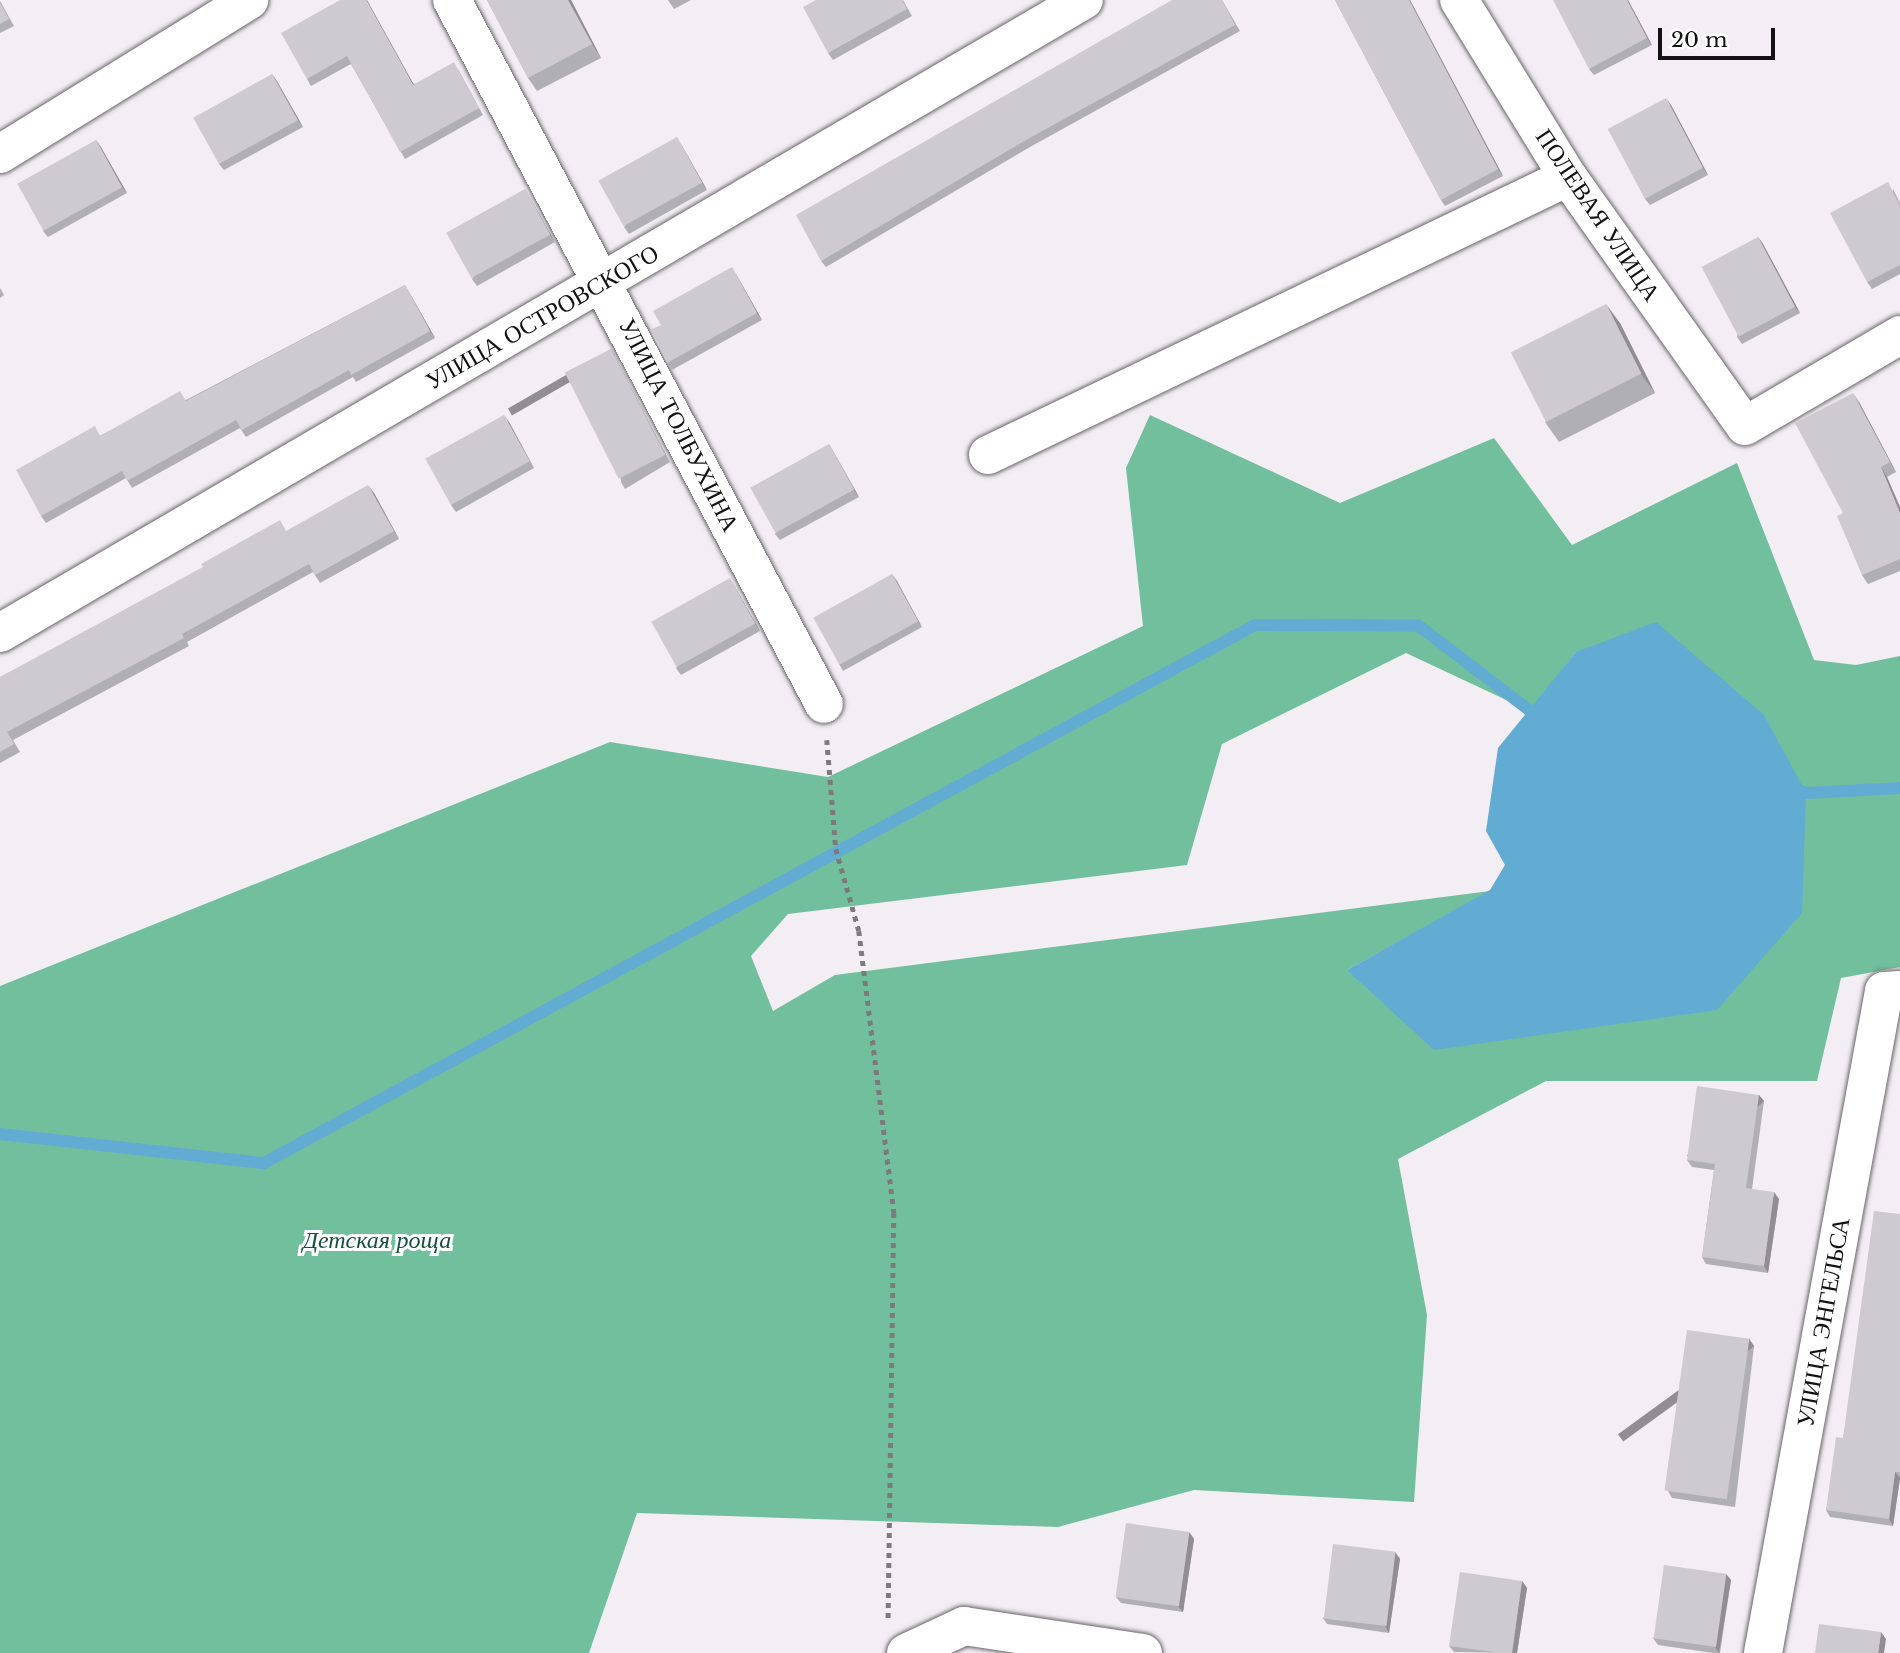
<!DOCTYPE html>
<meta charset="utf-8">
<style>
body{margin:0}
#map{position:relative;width:1900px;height:1653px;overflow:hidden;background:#f2eef3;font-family:"Libre Baskerville",serif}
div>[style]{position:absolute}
.forest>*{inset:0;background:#71bf9c}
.water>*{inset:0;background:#62abd3}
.stream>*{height:12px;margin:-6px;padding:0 6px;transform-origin:6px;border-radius:6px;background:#62abd3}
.path>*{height:4.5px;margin-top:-2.25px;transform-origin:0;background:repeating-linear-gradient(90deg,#7d7a7d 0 5px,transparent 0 10px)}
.roads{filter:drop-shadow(0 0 2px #686568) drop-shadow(0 0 2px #686568)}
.minor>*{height:38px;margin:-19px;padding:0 19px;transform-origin:19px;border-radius:19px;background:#fff}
.wall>*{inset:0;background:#b0afb3}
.shaded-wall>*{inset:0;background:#908e92;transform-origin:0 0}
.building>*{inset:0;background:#cdcbd0;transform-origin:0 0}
span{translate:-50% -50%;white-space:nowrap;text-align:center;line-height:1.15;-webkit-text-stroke:6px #fff;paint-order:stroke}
.street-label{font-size:24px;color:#131213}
.park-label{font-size:24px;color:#14523b;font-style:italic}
.scale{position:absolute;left:1658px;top:28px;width:117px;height:32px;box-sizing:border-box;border:4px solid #131213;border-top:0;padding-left:9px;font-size:21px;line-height:24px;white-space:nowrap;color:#131213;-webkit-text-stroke:5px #fff;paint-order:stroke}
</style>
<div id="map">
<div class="forest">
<i style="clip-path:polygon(evenodd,1150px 415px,1340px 503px,1494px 438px,1572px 545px,1737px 463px,1814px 660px,1856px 665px,1900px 656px,1900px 967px,1841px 978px,1817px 1081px,1546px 1081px,1398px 1159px,1427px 1315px,1414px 1502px,1194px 1490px,1058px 1527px,637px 1513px,589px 1653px,0 1653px,0 986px,610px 742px,828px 777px,1143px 626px,1126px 468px,1150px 415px,1576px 652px,1717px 1010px,1347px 970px,1490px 891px,835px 975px,773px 1011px,751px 956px,788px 914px,1187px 865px,1222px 744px,1406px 653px,1530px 711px,1576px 652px)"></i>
</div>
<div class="water">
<i style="clip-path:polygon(1656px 622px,1764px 715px,1806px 793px,1802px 913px,1717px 1010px,1434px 1050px,1347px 970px,1490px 890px,1505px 865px,1486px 831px,1498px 748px,1576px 652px)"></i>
</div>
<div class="stream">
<i style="left:1790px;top:788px;width:17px;rotate:17deg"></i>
<i style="left:1806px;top:793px;width:94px;rotate:-3deg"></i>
<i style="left:0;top:1134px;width:266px;rotate:6.3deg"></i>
<i style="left:264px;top:1163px;width:1128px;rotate:-28.5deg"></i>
<i style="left:1255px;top:625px;width:164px;rotate:0.3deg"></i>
<i style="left:1419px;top:626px;width:140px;rotate:37.4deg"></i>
<i style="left:1530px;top:711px;width:15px;rotate:16deg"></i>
</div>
<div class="path">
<i style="left:827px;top:740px;width:109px;rotate:85.3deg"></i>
<i style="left:836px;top:849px;width:85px;rotate:74.3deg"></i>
<i style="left:859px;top:931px;width:284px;rotate:82.9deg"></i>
<i style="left:894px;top:1213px;width:405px;rotate:90.8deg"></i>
</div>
<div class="roads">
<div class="minor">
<i style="left:452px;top:0;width:796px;rotate:62.15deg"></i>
<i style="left:1459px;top:0;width:208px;rotate:58.4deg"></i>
<i style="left:1568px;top:177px;width:305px;rotate:54.6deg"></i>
<i style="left:1745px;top:426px;width:180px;rotate:-30.4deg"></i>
<i style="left:0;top:154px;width:293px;rotate:-31.7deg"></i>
<i style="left:988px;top:455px;width:643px;rotate:-25.61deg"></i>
<i style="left:0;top:633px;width:1255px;rotate:-30.28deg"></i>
<i style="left:906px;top:1653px;width:64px;rotate:-25deg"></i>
<i style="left:964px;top:1626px;width:181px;rotate:8.6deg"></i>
<i style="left:1763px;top:1653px;width:673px;rotate:-79.64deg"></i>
<i style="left:1884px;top:991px;width:16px;rotate:-4deg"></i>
</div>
</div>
<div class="wall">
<i style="clip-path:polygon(340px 0,414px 84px,458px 69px,483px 115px,405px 159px,351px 64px,311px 86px,307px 79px)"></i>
<i style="clip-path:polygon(487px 0,571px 0,601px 58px,537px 91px,528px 78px)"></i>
<i style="clip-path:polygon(668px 0,691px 0,674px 9px)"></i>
<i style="clip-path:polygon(903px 0,912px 16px,833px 60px,828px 53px)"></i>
<i style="clip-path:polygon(1222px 0,1240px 31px,1030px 147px,826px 267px,821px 261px)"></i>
<i style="clip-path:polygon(1335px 0,1410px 0,1503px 176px,1445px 206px,1441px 200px)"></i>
<i style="clip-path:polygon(1628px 0,1652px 45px,1594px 75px,1589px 69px)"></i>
<i style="clip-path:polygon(0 1px,14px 26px,0 33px)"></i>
<i style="clip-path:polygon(272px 74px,303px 127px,224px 170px,219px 164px)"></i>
<i style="clip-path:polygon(1671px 105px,1708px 175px,1650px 205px,1645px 199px)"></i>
<i style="clip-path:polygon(96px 140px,127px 193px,48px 237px,43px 231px)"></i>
<i style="clip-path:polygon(681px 144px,707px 190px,629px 234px,624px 227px)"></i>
<i style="clip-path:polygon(525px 189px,555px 242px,477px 286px,472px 279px)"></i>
<i style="clip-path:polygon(1893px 189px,1900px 203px,1900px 274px,1872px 289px,1867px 282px)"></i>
<i style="clip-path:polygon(1758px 237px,1763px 244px,1800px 313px,1742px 344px,1737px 337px)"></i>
<i style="clip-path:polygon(736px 274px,762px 320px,672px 370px,667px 363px,661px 325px)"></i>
<i style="clip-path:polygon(405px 285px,435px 338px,356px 382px,353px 377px,246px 437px,240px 428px,132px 488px,126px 478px,46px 523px,41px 516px,101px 435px,186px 400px)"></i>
<i style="clip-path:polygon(0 288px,4px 295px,0 298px)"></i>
<i style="clip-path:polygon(1620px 323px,1655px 393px,1559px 442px,1545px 422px)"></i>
<i style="clip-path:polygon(611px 349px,615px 356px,670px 462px,625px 489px,621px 482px)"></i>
<i style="clip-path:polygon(1859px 402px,1896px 472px,1887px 477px,1900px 507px,1900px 571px,1868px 584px,1862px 575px)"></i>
<i style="clip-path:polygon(509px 422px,534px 468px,456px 512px,451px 505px)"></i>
<i style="clip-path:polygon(829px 444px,859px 497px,780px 540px,775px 534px)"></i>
<i style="clip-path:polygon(374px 493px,399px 539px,320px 583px,313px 572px,187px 642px,189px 646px,13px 740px,20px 752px,0 763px,0 677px)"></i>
<i style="clip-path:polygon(892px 574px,922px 627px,843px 671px,839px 664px)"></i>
<i style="clip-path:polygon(734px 585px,760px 631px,681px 675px,676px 668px)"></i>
<i style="clip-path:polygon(1759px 1095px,1764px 1101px,1752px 1189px,1779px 1199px,1768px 1273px,1706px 1264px,1702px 1257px,1714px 1170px,1692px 1167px,1687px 1160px)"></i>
<i style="clip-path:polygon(1900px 1214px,1900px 1478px,1893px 1526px,1830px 1517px,1826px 1510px,1843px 1438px)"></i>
<i style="clip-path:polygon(1749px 1339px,1754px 1346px,1735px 1507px,1672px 1498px,1668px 1491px)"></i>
<i style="clip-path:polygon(1189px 1532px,1194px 1539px,1183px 1612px,1121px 1603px,1116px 1597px)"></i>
<i style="clip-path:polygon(1395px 1552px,1400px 1559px,1389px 1633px,1327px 1624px,1323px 1618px)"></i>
<i style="clip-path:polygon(1726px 1574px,1731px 1580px,1720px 1653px,1713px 1653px,1658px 1645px,1653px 1638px)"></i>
<i style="clip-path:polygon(1522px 1581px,1527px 1588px,1517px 1653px,1454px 1652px,1449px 1646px)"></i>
</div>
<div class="shaded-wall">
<i style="clip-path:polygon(366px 0,367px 0,418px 92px,413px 85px)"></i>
<i style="clip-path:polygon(568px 0,571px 0,601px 58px,592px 44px)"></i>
<i style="clip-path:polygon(1409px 0,1410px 0,1503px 176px,1498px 169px)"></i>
<i style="clip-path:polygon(1627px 0,1628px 0,1652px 45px,1647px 38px)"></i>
<i style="clip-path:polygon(272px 74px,277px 81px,303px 127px,298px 120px)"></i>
<i style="clip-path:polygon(1666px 98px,1671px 105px,1708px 175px,1703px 168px)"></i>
<i style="clip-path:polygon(677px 137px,681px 144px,707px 190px,702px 183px)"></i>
<i style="clip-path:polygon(96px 140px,101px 147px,127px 193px,122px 187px)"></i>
<i style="clip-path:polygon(525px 189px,529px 196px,555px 242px,550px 235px)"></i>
<i style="clip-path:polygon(1758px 237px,1763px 244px,1800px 313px,1795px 307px)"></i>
<i style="clip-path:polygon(732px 267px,736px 274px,762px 320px,757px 313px)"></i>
<i style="clip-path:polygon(405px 285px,409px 292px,435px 338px,430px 331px)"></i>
<i style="clip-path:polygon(1606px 304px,1620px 323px,1655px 393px,1641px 374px)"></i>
<i style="left:611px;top:349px;width:8px;height:119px;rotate:60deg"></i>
<i style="clip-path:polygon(1853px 393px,1859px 402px,1896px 472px,1890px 462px)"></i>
<i style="clip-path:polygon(504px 415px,509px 422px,534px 468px,530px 461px)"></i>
<i style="clip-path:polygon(829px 444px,833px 451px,859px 497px,854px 490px)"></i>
<i style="clip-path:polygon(1881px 467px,1887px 477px,1900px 507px,1900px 513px)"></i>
<i style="clip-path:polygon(368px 485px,374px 493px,399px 539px,394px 531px)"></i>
<i style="clip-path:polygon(892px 574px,897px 581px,922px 627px,918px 621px)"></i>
<i style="clip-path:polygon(730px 578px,734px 585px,760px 631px,755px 624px)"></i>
<i style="left:1759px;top:1095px;width:8px;height:94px;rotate:50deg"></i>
<i style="clip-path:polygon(1774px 1192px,1779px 1199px,1768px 1273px,1764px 1266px)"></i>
<i style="left:1749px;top:1339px;width:9px;height:162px;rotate:54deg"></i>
<i style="clip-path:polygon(1895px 1472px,1900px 1478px,1893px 1526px,1889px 1519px)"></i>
<i style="clip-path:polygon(1189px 1532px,1194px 1539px,1183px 1612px,1178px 1606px)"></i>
<i style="clip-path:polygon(1395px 1552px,1400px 1559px,1389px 1633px,1385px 1626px)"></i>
<i style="clip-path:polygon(1726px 1574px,1731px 1580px,1719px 1653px,1715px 1647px)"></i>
<i style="clip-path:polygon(1522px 1581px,1527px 1588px,1517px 1653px,1512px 1653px)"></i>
<i style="clip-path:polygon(1881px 1632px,1886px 1639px,1884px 1653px,1878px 1653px)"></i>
</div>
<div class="building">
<i style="clip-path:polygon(340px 0,366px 0,413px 85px,454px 62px,479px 108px,400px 152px,347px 56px,307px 79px,281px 33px)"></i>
<i style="clip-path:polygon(487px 0,568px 0,592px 44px,528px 78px)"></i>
<i style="clip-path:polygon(816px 0,902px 0,907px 9px,828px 53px,803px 7px)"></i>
<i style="clip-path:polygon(1172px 0,1222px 0,1235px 25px,1026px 140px,821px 261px,796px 215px)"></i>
<i style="clip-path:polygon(1335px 0,1409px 0,1498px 169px,1441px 200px)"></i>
<i style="clip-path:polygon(1553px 0,1627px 0,1647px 38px,1589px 69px)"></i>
<i style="clip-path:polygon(0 3px,9px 19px,0 24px)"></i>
<i style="left:272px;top:74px;width:53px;height:90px;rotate:61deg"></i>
<i style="left:1666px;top:98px;width:79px;height:66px;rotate:62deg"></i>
<i style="left:677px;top:137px;width:52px;height:90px;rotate:61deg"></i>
<i style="left:96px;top:140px;width:54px;height:90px;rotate:61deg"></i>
<i style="clip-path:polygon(1888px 182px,1900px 206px,1900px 265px,1867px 282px,1830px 213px)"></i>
<i style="left:525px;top:189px;width:52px;height:90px;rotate:61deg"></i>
<i style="left:1758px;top:237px;width:79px;height:64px;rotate:62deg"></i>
<i style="clip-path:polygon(732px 267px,757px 313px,667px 363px,650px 330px,661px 325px,653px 311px)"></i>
<i style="clip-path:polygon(405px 285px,430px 331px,351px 375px,349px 370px,242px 430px,236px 420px,127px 481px,122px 471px,41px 516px,16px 470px,95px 426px,100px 436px,180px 391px,186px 401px)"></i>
<i style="left:1606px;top:304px;width:78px;height:107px;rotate:63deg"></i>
<i style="left:611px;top:349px;width:119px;height:52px;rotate:63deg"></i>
<i style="clip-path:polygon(1853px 393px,1890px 462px,1881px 467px,1900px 513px,1900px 559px,1862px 575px,1837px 516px,1843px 513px,1795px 423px)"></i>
<i style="left:504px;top:415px;width:53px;height:90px;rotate:61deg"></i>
<i style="left:829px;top:444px;width:52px;height:90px;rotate:61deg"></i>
<i style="clip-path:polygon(368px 485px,394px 531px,315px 575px,309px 564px,182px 634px,184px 638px,7px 732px,14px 744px,0 752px,0 677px,203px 567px,201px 564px,280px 520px,286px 531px)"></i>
<i style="left:892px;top:574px;width:54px;height:90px;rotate:61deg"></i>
<i style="left:730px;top:578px;width:52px;height:90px;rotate:61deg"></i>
<i style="clip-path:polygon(1697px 1086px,1759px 1095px,1746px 1188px,1774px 1192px,1764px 1266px,1702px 1257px,1715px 1164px,1687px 1160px)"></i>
<i style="clip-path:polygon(1874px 1211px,1900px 1214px,1900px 1472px,1895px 1472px,1889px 1519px,1826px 1510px,1836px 1437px,1843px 1438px)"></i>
<i style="left:1687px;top:1330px;width:63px;height:162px;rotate:8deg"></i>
<i style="left:1126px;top:1523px;width:64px;height:75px;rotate:8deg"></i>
<i style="left:1333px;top:1544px;width:63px;height:75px;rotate:7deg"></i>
<i style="left:1664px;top:1565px;width:63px;height:74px;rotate:8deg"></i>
<i style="clip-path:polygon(1460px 1572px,1522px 1581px,1512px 1653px,1501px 1653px,1449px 1646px)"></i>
<i style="clip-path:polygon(1819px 1624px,1881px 1632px,1878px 1653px,1815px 1653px)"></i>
</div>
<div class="street-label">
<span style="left:1598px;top:215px;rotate:56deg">ПОЛЕВАЯ УЛИЦА</span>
<span style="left:542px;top:317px;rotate:-30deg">УЛИЦА ОСТРОВСКОГО</span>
<span style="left:679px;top:425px;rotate:63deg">УЛИЦА ТОЛБУХИНА</span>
<span style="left:1823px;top:1322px;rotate:-80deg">УЛИЦА ЭНГЕЛЬСА</span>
</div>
<div class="park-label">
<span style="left:377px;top:1240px">Детская роща</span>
</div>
<div class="scale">20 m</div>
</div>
